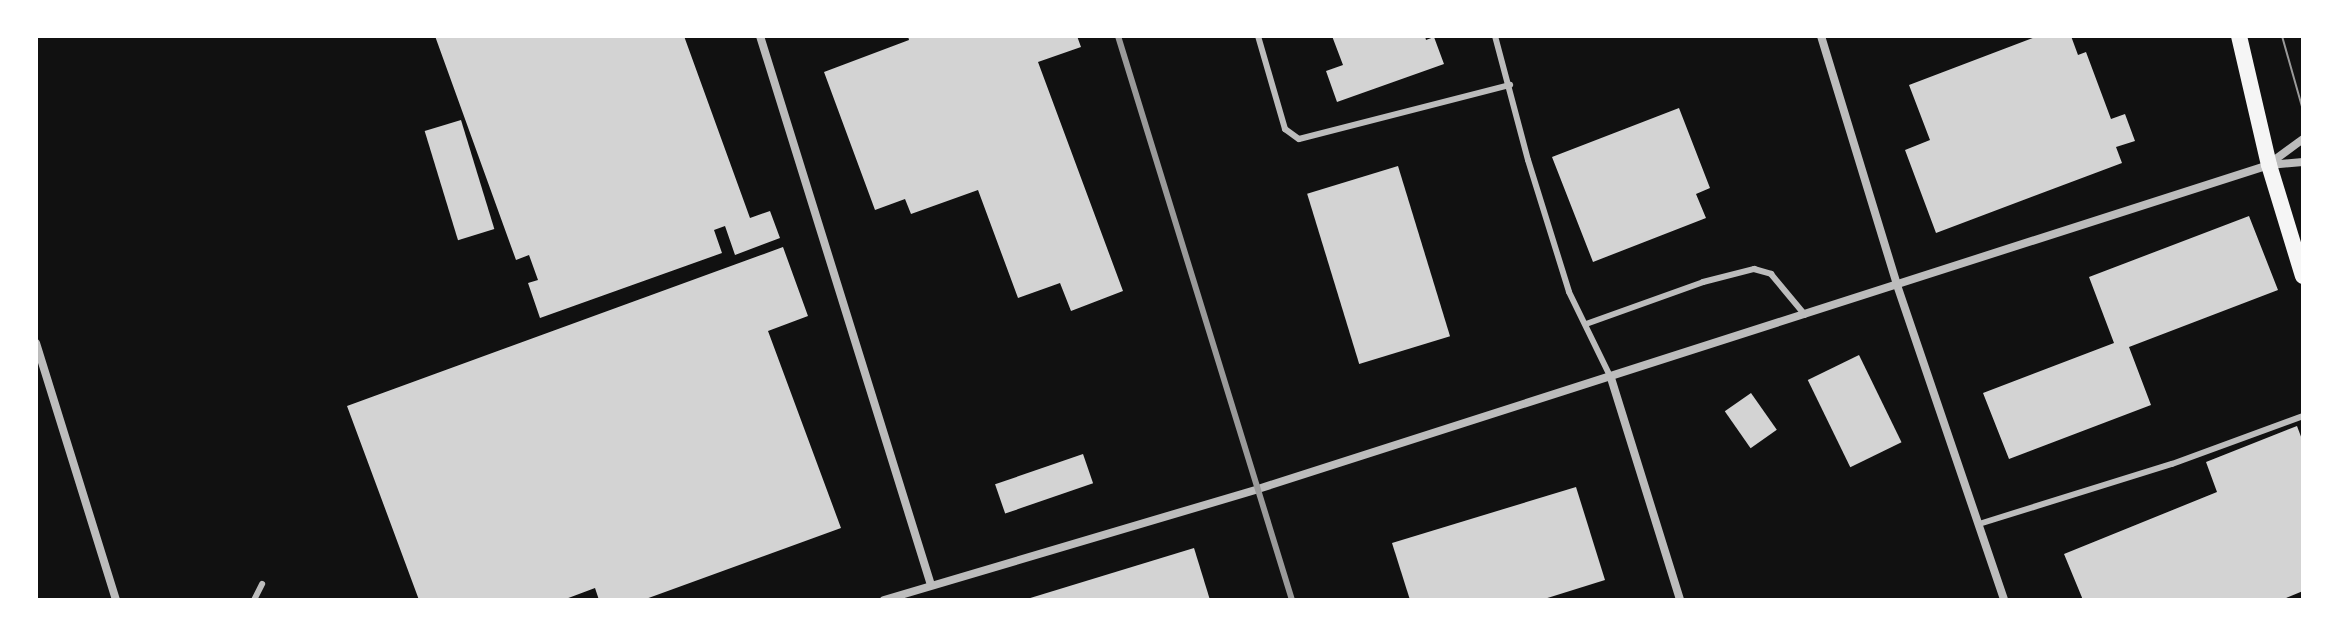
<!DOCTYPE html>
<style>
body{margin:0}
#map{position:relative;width:2339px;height:636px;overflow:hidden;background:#111;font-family:Montserrat,sans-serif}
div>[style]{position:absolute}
.building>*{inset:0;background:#d3d3d3;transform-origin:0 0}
.service>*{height:6px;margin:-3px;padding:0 3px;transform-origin:3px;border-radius:3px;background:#bcbcbc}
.minor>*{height:8px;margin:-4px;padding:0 4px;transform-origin:4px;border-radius:4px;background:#bcbcbc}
.secondary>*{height:16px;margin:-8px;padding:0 8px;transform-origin:8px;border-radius:8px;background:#f5f5f5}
.tram>*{height:2px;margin:-1px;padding:0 1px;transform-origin:1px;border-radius:1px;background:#9a9a9a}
.rail>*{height:6px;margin:-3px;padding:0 3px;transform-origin:3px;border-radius:3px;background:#9a9a9a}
span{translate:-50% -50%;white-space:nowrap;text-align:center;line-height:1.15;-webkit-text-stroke:6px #fff;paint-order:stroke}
.frame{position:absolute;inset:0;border:38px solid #fff;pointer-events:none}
</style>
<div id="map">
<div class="building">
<i style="clip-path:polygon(435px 36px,684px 36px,750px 218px,770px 211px,780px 238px,735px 255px,725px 226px,714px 230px,722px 253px,540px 318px,528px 283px,538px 280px,529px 255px,516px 260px)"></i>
<i style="clip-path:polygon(908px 36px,1077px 36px,1081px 47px,1038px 62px,1123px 291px,1071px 311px,1060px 283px,1018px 298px,978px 190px,911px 214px,905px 199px,875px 210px,824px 72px,909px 40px)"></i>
<i style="clip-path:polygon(1332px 36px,1425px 36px,1426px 40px,1434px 37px,1444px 64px,1337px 102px,1326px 71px,1343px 65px)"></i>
<i style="clip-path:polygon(2038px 36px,2071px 36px,2078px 55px,2086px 52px,2111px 119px,2125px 114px,2135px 141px,2116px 147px,2122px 163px,1936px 233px,1905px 150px,1930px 140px,1909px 85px)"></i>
<i style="clip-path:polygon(1679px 108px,1710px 188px,1696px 194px,1706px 218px,1593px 262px,1552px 157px)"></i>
<i style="left:461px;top:120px;width:114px;height:38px;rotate:73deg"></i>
<i style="left:1398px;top:166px;width:178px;height:95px;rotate:73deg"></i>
<i style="clip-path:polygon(2249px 216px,2278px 290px,2129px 347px,2151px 405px,2009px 459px,1983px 393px,2114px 343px,2089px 277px)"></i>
<i style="clip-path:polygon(783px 247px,808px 316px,768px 331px,841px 528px,643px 600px,599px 600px,595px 588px,563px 600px,419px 600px,347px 406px)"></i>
<i style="left:1859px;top:355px;width:97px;height:57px;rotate:64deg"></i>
<i style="left:1751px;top:393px;width:45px;height:32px;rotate:55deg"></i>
<i style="clip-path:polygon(2297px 426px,2303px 442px,2303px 591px,2281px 600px,2083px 600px,2064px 554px,2217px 492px,2206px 462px)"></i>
<i style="left:1083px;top:454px;width:31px;height:93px;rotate:71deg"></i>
<i style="clip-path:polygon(1576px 487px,1605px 580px,1541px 600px,1410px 600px,1392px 543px)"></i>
<i style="clip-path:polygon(1194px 548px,1210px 600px,1027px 600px,1027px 599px)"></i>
</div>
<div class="service">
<i style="left:1258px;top:36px;width:97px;rotate:73.8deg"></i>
<i style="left:1285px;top:129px;width:17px;rotate:36deg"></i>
<i style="left:1299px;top:139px;width:218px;rotate:-14.4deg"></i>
<i style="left:1495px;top:36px;width:128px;rotate:75.1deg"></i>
<i style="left:1528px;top:160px;width:138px;rotate:72.7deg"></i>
<i style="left:1569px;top:292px;width:96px;rotate:64deg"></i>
<i style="left:1586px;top:324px;width:124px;rotate:-19.7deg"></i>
<i style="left:1703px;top:282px;width:53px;rotate:-14.3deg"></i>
<i style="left:1754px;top:269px;width:18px;rotate:16deg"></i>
<i style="left:1771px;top:274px;width:53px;rotate:50.3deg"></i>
<i style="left:1979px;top:524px;width:202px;rotate:-17.3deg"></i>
<i style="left:2172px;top:464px;width:140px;rotate:-20.1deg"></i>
<i style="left:254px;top:600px;width:18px;rotate:-63deg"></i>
</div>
<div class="minor">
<i style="left:760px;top:36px;width:575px;rotate:72.7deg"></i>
<i style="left:1821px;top:36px;width:260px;rotate:73deg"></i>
<i style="left:1897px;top:285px;width:333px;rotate:71.2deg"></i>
<i style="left:2269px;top:164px;width:42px;rotate:-36.3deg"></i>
<i style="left:36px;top:343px;width:269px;rotate:72.7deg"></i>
<i style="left:1611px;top:378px;width:232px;rotate:72.7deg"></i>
<i style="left:884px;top:600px;width:390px;rotate:-16.5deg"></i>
<i style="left:1258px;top:489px;width:1062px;rotate:-17.77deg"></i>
<i style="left:2269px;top:165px;width:34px;rotate:-5deg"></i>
</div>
<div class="secondary">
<i style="left:2239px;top:36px;width:132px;rotate:76.9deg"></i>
<i style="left:2269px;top:165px;width:116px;rotate:73deg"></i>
</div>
<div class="tram">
<i style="left:2282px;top:36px;width:77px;rotate:74.2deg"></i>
<i style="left:2303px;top:36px;width:1px;rotate:90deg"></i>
</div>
<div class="rail">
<i style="left:1118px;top:36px;width:590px;rotate:72.85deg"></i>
</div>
<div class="frame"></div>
</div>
